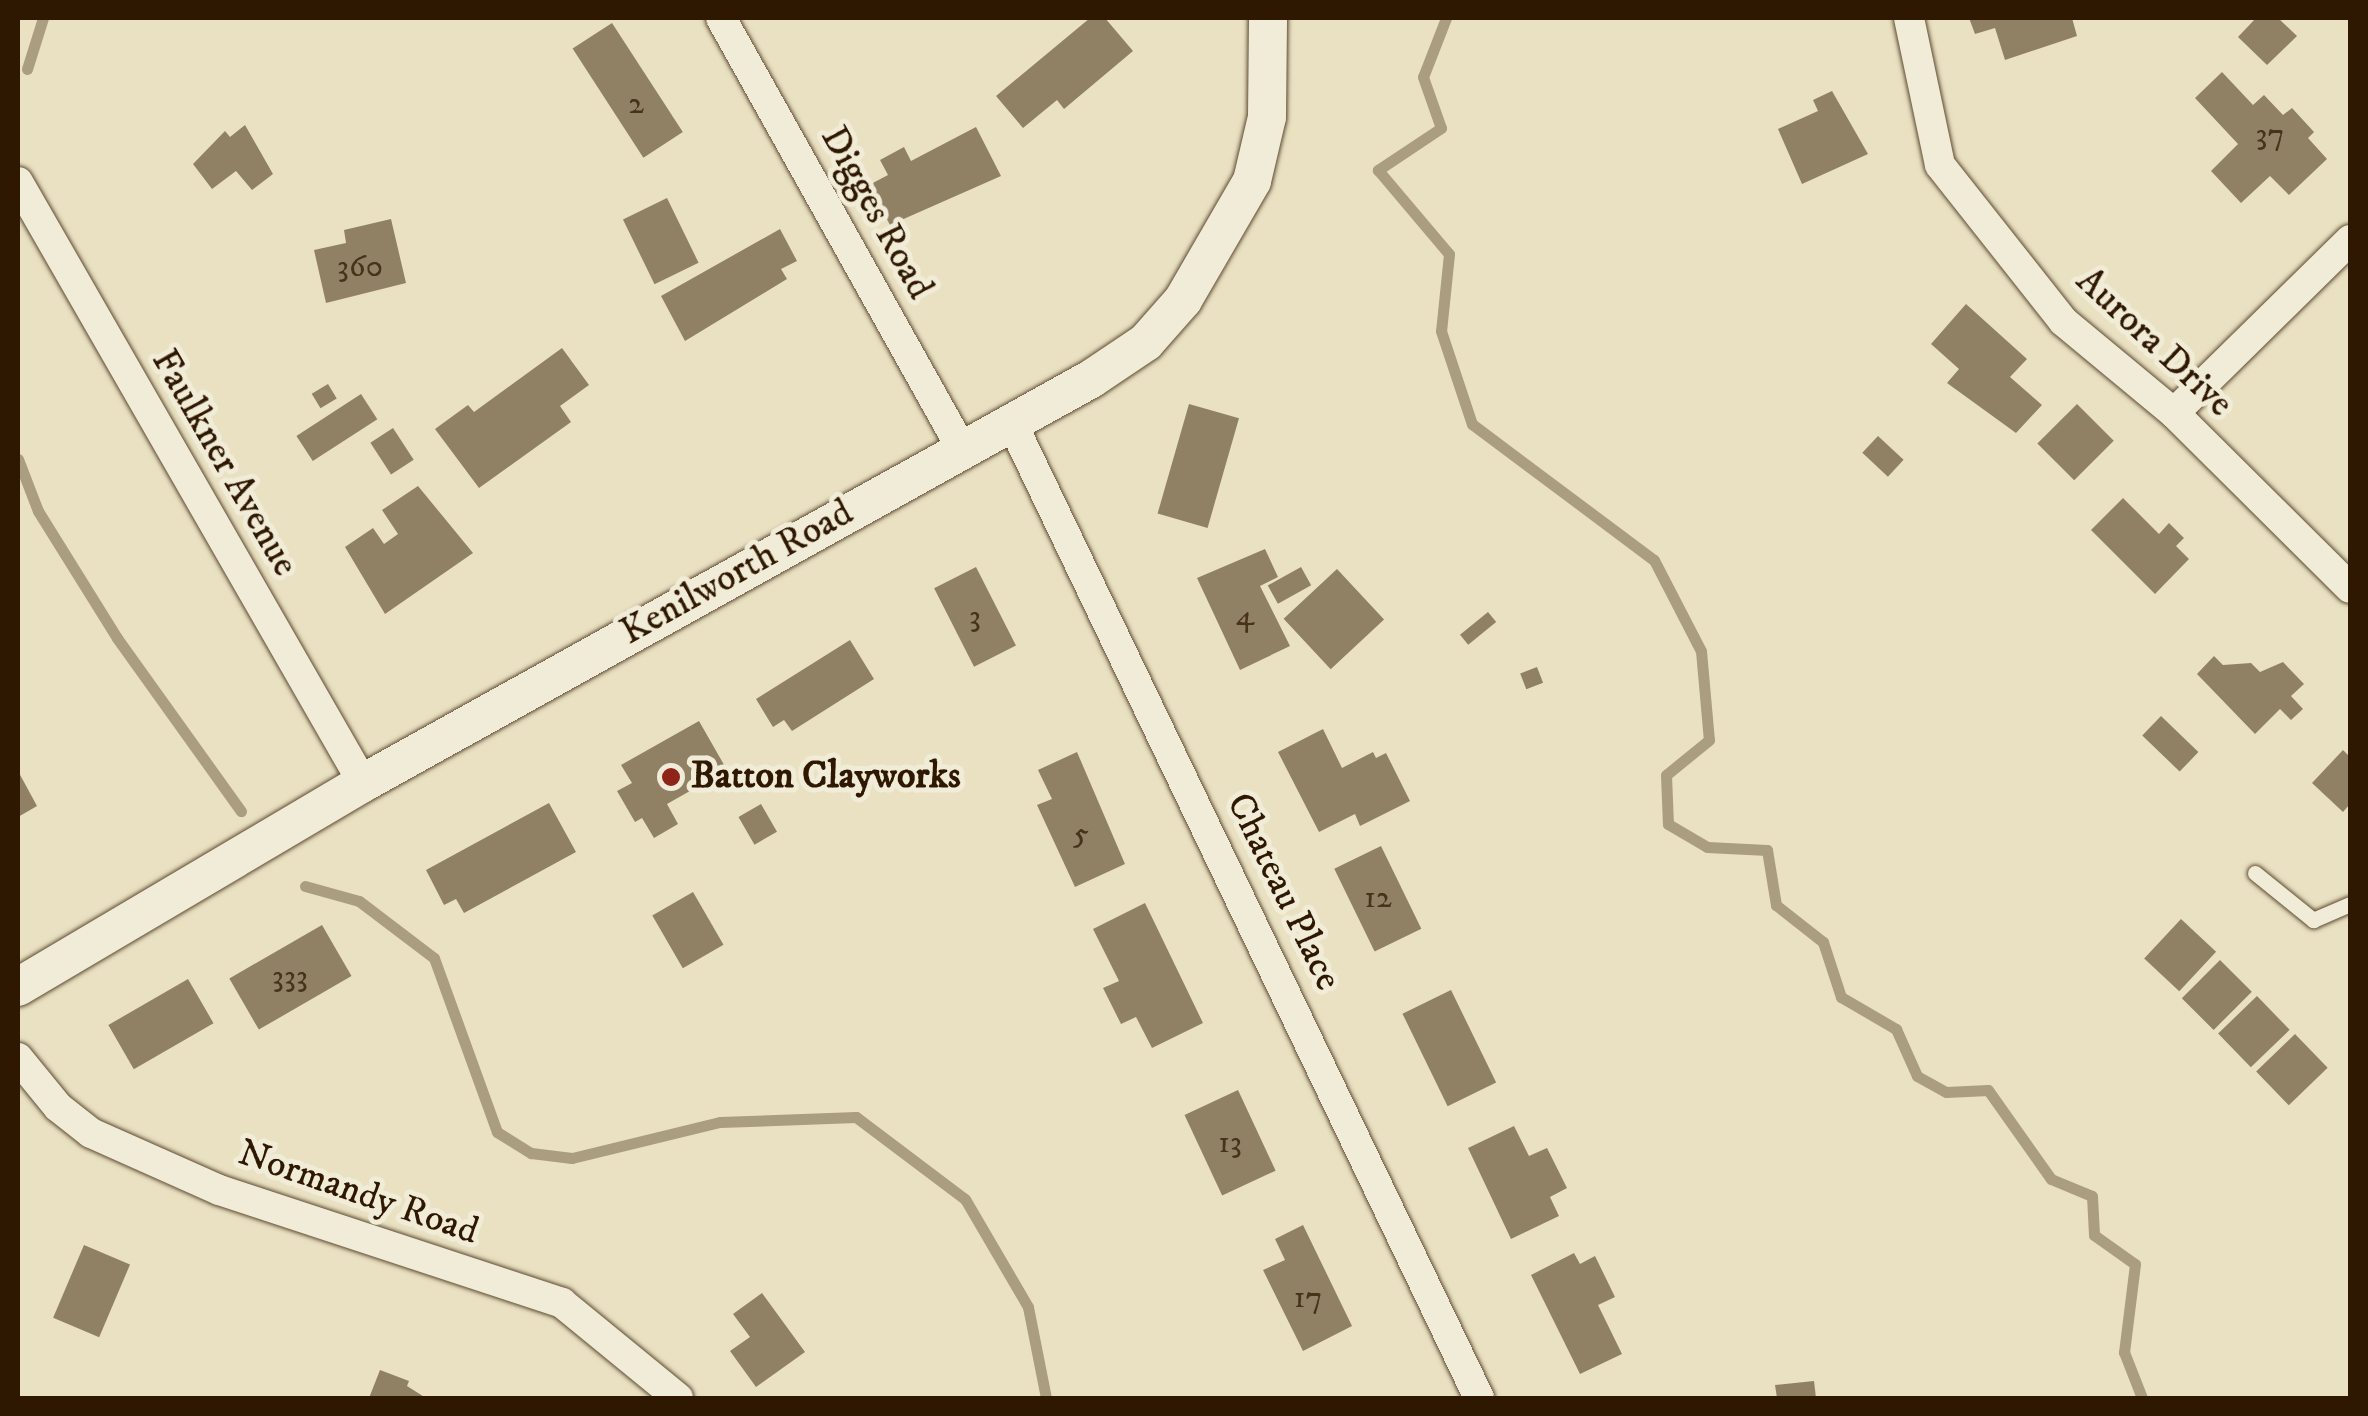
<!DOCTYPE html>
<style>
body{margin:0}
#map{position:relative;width:2368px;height:1416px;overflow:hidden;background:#e9e1c2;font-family:"IM FELL DW Pica",serif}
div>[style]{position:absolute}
.stream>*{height:11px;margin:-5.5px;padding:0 5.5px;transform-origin:5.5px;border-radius:5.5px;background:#aa9d80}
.building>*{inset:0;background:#908165;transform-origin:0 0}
.roads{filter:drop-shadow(0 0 2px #5e4a31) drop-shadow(0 0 2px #5e4a31)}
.service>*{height:15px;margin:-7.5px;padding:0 7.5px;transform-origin:7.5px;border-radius:7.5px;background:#f1ecd7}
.minor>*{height:30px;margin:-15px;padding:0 15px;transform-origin:15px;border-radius:15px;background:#f1ecd7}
.tertiary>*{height:38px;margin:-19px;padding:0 19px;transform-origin:19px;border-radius:19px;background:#f1ecd7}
.dots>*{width:28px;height:28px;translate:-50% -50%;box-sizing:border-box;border:5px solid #f1ecd7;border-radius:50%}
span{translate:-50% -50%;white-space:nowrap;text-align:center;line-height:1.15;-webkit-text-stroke:10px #f1ecd7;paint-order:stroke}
.number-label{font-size:32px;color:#47321a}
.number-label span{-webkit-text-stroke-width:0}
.street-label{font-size:38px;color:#2f1801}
.poi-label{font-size:38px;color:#2f1801;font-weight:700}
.left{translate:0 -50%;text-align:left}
.frame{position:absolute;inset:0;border:20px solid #2f1801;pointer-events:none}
</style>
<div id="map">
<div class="stream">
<i style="left:1446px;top:18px;width:63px;rotate:111.3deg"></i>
<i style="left:1423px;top:77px;width:54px;rotate:70.6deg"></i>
<i style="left:1441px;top:128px;width:76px;rotate:146.3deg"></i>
<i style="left:1378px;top:170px;width:110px;rotate:49.8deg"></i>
<i style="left:1449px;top:254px;width:77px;rotate:95.9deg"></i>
<i style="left:1441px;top:331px;width:98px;rotate:71.6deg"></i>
<i style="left:1472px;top:424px;width:227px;rotate:36.8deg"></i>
<i style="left:1654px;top:560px;width:102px;rotate:62.7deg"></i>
<i style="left:1701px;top:651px;width:89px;rotate:84.9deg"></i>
<i style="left:1709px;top:740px;width:55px;rotate:140.9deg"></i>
<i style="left:1666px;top:775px;width:49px;rotate:87.7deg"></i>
<i style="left:1668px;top:824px;width:45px;rotate:30.5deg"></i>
<i style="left:1707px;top:847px;width:60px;rotate:2.9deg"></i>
<i style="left:1767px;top:850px;width:56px;rotate:80.7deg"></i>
<i style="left:1776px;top:905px;width:60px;rotate:38.2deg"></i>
<i style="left:1823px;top:942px;width:58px;rotate:71.9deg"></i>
<i style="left:1841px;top:997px;width:64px;rotate:30.2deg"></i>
<i style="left:1896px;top:1029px;width:51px;rotate:65.9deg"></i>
<i style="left:1917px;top:1076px;width:33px;rotate:29deg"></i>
<i style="left:1946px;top:1092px;width:42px;rotate:-2.7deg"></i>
<i style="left:1988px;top:1090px;width:109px;rotate:54.7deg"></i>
<i style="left:2051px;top:1179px;width:44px;rotate:22.5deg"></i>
<i style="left:2092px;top:1196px;width:39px;rotate:87deg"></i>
<i style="left:2094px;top:1235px;width:50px;rotate:35.3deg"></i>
<i style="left:2135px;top:1264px;width:89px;rotate:97.1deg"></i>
<i style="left:2124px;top:1352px;width:49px;rotate:68.6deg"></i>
<i style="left:27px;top:69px;width:53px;rotate:-72.6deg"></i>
<i style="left:18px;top:459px;width:56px;rotate:69deg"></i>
<i style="left:38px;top:511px;width:150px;rotate:58.1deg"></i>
<i style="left:117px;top:638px;width:213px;rotate:54.4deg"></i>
<i style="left:305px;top:886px;width:56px;rotate:15.5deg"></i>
<i style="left:359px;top:901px;width:94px;rotate:37.2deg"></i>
<i style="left:434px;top:958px;width:185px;rotate:70.1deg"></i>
<i style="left:497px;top:1132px;width:40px;rotate:32deg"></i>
<i style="left:531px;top:1153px;width:41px;rotate:7deg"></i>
<i style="left:572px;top:1158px;width:152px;rotate:-13.7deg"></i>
<i style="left:720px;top:1122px;width:136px;rotate:-2.1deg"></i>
<i style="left:856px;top:1117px;width:136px;rotate:37deg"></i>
<i style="left:965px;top:1199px;width:125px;rotate:59.7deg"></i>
<i style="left:1028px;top:1307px;width:93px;rotate:78.8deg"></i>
</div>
<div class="building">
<i style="clip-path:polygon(1090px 18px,1105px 18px,1133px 51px,1064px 109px,1057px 100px,1023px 128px,996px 96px)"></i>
<i style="clip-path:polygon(1969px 18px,2072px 18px,2077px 36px,2005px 60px,1995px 28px,1975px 34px)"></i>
<i style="clip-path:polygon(2256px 18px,2278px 18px,2297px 36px,2267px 65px,2238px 37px)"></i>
<i style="left:612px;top:23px;width:130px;height:47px;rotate:57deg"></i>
<i style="clip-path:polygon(2222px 72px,2253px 105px,2264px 95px,2283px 115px,2292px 108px,2314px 132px,2308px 138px,2327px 159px,2289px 195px,2270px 176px,2241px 203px,2211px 171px,2238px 144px,2195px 98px)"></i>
<i style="clip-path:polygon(1832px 91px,1868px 154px,1802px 184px,1778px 129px,1818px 111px,1813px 100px)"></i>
<i style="clip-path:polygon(245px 125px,273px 174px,252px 190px,236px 171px,212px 189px,193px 164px,225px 131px,230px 137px)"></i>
<i style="clip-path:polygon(976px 127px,1001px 176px,890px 225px,869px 185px,888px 175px,880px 160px,904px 147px,911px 161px)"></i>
<i style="left:667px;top:198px;width:72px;height:49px;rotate:64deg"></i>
<i style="clip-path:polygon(391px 219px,406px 283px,326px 303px,314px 250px,346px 243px,344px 230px)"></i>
<i style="clip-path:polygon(780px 229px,797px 261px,781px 269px,787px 279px,685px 341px,661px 296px)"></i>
<i style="clip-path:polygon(1966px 304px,2027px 359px,2010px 377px,2042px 405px,2016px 433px,1947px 383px,1959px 369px,1931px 344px)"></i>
<i style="clip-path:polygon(562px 348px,589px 385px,560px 406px,571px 422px,479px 488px,435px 429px,468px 405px,474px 412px)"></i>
<i style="left:328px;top:384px;width:17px;height:19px;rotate:59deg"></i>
<i style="left:361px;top:394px;width:30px;height:77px;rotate:57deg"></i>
<i style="left:1189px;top:404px;width:52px;height:114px;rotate:16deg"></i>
<i style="left:2077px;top:404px;width:52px;height:56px;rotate:45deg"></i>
<i style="left:393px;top:428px;width:38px;height:27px;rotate:57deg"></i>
<i style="left:1878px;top:436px;width:35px;height:23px;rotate:43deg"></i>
<i style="clip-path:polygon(418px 486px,473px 553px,385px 614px,345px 547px,373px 528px,384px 544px,398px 534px,382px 510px)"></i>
<i style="clip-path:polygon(2123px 498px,2159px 534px,2169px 523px,2184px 538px,2176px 546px,2189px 559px,2155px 594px,2091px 530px)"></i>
<i style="clip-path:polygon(1265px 549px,1278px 577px,1260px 586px,1290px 646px,1240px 670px,1197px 578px)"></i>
<i style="left:976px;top:567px;width:88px;height:47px;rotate:63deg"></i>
<i style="left:1301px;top:567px;width:21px;height:38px;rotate:61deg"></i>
<i style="left:1337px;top:569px;width:69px;height:73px;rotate:47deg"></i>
<i style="left:1488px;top:612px;width:13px;height:36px;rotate:51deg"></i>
<i style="clip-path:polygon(850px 640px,874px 679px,792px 731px,784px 720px,773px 727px,756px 699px)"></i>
<i style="clip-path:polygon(2214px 656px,2223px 665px,2251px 663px,2260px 672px,2283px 662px,2304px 684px,2291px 696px,2303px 709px,2291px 720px,2280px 709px,2255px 734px,2197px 674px)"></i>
<i style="left:1537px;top:667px;width:17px;height:18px;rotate:69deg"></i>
<i style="left:2161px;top:716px;width:52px;height:27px;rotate:44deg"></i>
<i style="clip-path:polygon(699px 721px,727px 770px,667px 804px,678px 824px,654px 838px,642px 818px,635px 822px,617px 791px,632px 783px,621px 765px)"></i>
<i style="clip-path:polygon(1323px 729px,1342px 768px,1373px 752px,1376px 758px,1386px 753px,1410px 801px,1360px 826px,1355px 814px,1319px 832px,1278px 752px)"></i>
<i style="clip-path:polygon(2343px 750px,2350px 757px,2350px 804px,2343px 812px,2312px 783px)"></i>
<i style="clip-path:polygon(1077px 752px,1125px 864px,1075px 887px,1037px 805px,1052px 799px,1038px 770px)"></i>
<i style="clip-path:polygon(18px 771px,37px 806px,18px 817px)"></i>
<i style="clip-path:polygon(549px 803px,576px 852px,464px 913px,456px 899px,444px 905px,426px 870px)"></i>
<i style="left:761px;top:804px;width:32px;height:26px;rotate:60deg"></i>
<i style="left:1381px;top:846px;width:92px;height:52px;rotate:64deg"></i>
<i style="left:693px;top:892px;width:61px;height:47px;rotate:60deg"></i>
<i style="clip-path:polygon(1145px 903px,1203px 1023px,1152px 1048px,1136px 1017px,1121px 1024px,1103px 988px,1119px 981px,1093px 929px)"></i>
<i style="left:2181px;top:919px;width:48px;height:54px;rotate:43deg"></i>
<i style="left:322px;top:925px;width:59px;height:107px;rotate:60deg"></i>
<i style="left:2220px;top:960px;width:45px;height:54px;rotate:45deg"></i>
<i style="left:188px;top:979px;width:51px;height:92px;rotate:60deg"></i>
<i style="left:1451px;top:990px;width:103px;height:54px;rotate:64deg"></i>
<i style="left:2257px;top:996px;width:47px;height:54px;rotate:46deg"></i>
<i style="left:2295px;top:1034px;width:47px;height:54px;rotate:46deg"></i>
<i style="left:1238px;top:1090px;width:89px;height:59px;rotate:65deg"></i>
<i style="clip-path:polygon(1514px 1126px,1529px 1156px,1547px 1148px,1567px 1188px,1550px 1197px,1559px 1216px,1511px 1239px,1468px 1148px)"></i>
<i style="clip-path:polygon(1303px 1225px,1352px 1326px,1303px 1351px,1263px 1270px,1285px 1260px,1275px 1239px)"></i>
<i style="left:84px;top:1245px;width:50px;height:79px;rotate:23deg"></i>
<i style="clip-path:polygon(1574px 1253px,1580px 1264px,1595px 1256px,1615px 1297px,1598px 1305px,1622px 1354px,1580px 1374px,1531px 1275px)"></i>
<i style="clip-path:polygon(762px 1293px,805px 1352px,756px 1387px,730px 1351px,750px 1337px,733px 1314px)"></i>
<i style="clip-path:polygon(380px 1370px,409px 1381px,407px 1386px,426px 1398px,369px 1398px)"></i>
<i style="clip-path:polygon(1814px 1381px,1816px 1398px,1777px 1398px,1775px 1385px)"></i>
</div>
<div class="roads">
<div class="service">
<i style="left:2255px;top:873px;width:75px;rotate:39deg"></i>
<i style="left:2313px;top:920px;width:40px;rotate:-23.4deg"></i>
</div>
<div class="minor">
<i style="left:721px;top:18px;width:492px;rotate:60.8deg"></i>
<i style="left:1909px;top:18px;width:150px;rotate:78.1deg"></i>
<i style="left:1940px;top:165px;width:199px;rotate:51.7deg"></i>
<i style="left:2063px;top:321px;width:144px;rotate:39.7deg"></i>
<i style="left:2174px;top:413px;width:248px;rotate:44.8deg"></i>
<i style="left:18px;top:182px;width:693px;rotate:60.14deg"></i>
<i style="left:2174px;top:413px;width:247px;rotate:-44.5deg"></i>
<i style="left:1011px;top:421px;width:1083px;rotate:64.4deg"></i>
<i style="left:18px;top:1058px;width:63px;rotate:50.8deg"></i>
<i style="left:58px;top:1107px;width:42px;rotate:38.2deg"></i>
<i style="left:91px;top:1133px;width:140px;rotate:24deg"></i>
<i style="left:219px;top:1190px;width:361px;rotate:18.2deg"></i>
<i style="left:562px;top:1303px;width:150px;rotate:39.3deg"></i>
</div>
<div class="tertiary">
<i style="left:18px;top:987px;width:401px;rotate:-30.6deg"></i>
<i style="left:363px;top:783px;width:833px;rotate:-29.03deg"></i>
<i style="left:1091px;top:379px;width:66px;rotate:-33.9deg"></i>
<i style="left:1146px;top:342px;width:56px;rotate:-48.6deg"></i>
<i style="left:1183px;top:300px;width:138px;rotate:-59.9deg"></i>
<i style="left:1252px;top:181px;width:66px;rotate:-76.8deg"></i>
<i style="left:1267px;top:117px;width:99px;rotate:-89.4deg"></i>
</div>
</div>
<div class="dots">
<i style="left:671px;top:777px;background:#8f2418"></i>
</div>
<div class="number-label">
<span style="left:636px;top:104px">2</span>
<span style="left:2270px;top:135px">37</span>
<span style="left:360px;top:267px">360</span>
<span style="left:1245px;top:616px">4</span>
<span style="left:975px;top:617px">3</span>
<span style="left:1081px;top:834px">5</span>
<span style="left:1378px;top:898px">12</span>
<span style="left:290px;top:977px">333</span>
<span style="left:1230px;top:1143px">13</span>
<span style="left:1308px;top:1298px">17</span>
</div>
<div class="street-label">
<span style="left:876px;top:213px;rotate:61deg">Digges Road</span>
<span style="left:2154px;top:343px;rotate:43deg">Aurora Drive</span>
<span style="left:224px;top:463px;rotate:60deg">Faulkner Avenue</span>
<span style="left:737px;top:573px;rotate:-29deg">Kenilworth Road</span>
<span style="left:1283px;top:892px;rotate:64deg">Chateau Place</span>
<span style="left:358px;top:1193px;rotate:19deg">Normandy Road</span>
</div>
<div class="poi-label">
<span class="left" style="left:691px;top:777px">Batton Clayworks</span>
</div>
<div class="frame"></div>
</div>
